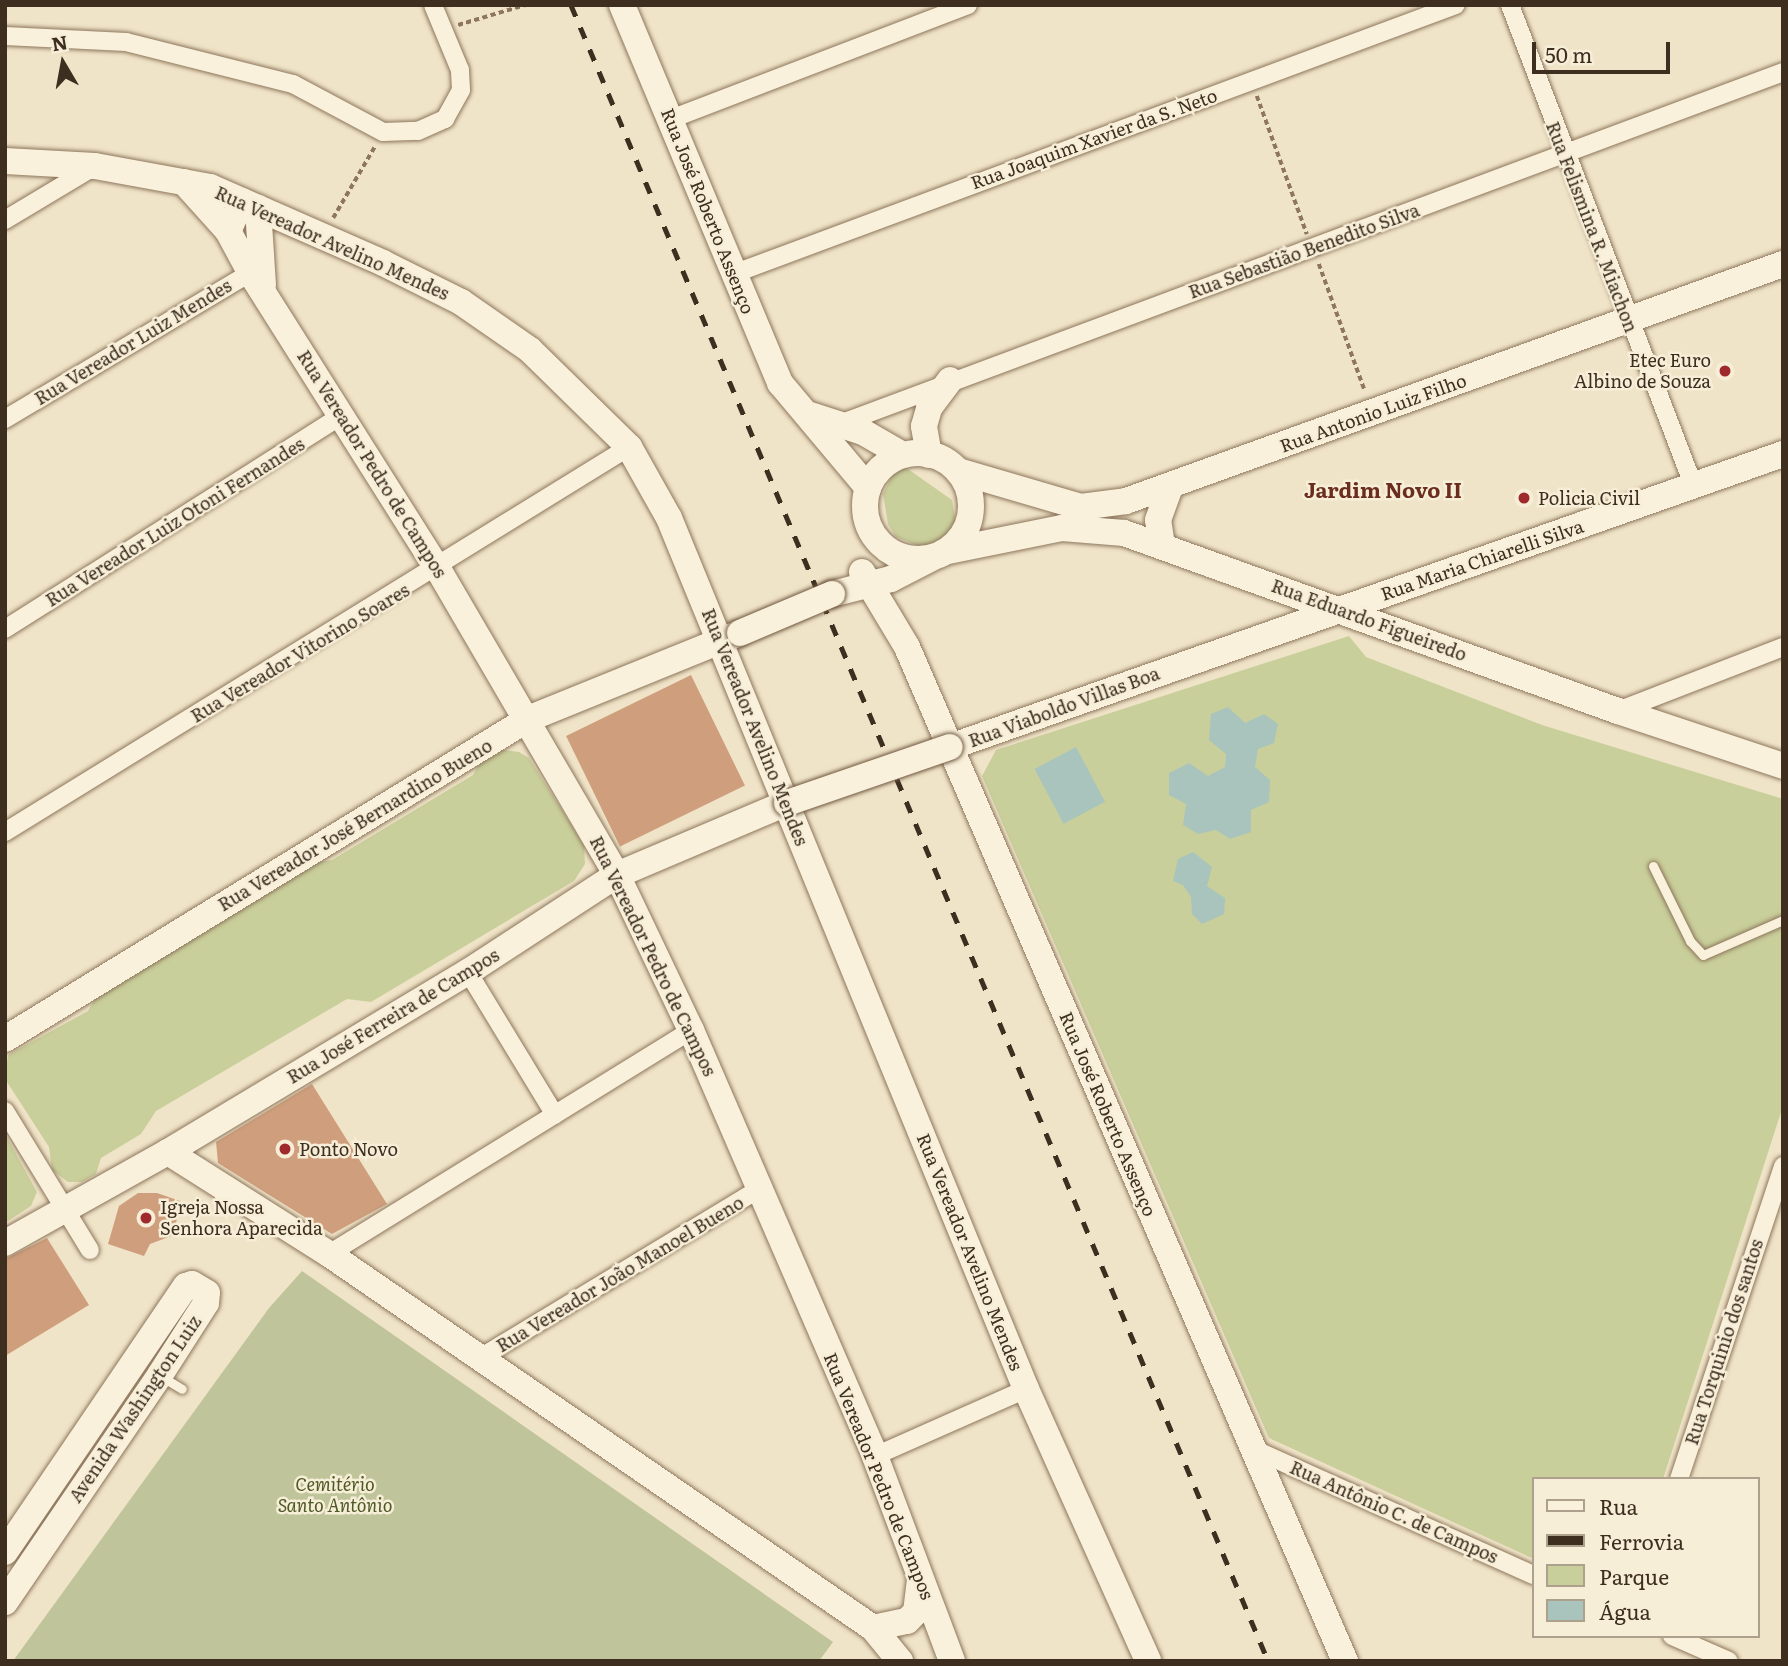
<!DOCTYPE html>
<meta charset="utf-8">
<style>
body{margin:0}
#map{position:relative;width:1788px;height:1666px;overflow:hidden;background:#f0e4c8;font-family:Literata,serif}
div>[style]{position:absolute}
.green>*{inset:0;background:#c9cf9b}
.cemetery>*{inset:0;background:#bfc49a}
.water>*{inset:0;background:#a9c4bc;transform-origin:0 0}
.building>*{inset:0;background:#cf9f7d;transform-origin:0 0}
.path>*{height:3.5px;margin-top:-1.75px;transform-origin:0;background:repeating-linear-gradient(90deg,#8d765c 0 5px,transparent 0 8.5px)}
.roads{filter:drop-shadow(0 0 2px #8d765c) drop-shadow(0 0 2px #8d765c)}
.lane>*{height:9px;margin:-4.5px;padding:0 4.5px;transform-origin:4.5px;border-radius:4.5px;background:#faf1dc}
.street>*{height:18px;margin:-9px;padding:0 9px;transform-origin:9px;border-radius:9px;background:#faf1dc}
.secondary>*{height:26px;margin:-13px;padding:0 13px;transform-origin:13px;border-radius:13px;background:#faf1dc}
.secondary>.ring{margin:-13px;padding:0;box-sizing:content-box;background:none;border:26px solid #faf1dc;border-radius:50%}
.rail>*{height:5px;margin-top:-2.5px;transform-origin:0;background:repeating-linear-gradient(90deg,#3d2e20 0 12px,transparent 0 24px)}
.bridges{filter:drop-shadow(0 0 2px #6f573f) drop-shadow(0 0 2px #6f573f)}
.secondary-bridge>*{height:26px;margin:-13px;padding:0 13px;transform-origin:13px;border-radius:13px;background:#faf1dc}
.dots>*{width:19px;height:19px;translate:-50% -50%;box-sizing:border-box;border:4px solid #f7eed8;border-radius:50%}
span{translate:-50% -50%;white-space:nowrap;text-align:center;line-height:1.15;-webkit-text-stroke:5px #f7eed8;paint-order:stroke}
.street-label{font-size:18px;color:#3d2e20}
.poi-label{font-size:18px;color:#3d2e20}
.right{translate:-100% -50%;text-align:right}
.left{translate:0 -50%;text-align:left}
.park-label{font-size:18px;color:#4d5a26;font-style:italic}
.quarter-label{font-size:21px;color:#6b2e1e;font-weight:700}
.frame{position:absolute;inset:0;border:7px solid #3d2e20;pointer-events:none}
.legend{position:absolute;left:1532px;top:1477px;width:228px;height:161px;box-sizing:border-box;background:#f7eed8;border:2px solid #ada18e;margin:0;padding:9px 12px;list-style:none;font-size:21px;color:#3d2e20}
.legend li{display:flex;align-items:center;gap:14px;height:35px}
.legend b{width:35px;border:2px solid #ada18e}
.north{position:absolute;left:28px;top:28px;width:70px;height:70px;-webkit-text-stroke:5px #f7eed8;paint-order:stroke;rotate:350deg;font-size:19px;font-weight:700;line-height:28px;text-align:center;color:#3d2e20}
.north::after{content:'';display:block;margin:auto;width:24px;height:32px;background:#3d2e20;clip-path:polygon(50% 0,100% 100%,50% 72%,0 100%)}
.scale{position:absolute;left:1532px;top:42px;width:138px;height:32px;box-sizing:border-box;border:4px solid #3d2e20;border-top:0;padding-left:9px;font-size:21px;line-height:24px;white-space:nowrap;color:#3d2e20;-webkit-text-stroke:5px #f7eed8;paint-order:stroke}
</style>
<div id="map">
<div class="green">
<i style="clip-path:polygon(905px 467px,952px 500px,957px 529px,935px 545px,919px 546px,896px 537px,888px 524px,883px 494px,895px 470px)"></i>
<i style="clip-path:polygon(1349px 636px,1366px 657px,1542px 725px,1783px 799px,1783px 1106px,1663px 1479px,1534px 1479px,1534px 1559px,1269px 1438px,982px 776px,996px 750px)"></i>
<i style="clip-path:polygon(497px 749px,519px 752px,529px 758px,584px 845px,585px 864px,574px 881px,371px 1002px,347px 999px,156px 1111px,141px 1134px,101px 1158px,96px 1174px,82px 1182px,68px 1182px,52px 1170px,49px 1147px,5px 1079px,8px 1055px,88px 1011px,100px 991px,308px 864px,332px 860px,473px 775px,483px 756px)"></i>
<i style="clip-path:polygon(5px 1134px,37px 1192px,31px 1206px,5px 1223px)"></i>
</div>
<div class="cemetery">
<i style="clip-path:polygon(302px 1271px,833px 1642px,819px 1661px,13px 1661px,269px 1308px)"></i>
</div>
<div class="water">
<i style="clip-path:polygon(1228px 707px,1245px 723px,1264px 714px,1278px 724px,1274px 743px,1258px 749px,1255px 767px,1270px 780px,1269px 802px,1251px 810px,1251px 832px,1230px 839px,1216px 830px,1198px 834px,1183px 825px,1186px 804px,1169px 795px,1169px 773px,1189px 763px,1208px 776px,1225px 767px,1226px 754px,1209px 740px,1211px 714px)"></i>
<i style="left:1076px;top:747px;width:62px;height:47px;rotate:62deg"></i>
<i style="clip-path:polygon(1193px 852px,1212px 867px,1207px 886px,1225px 898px,1224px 914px,1202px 924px,1192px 914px,1191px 897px,1183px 885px,1173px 881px,1178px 859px)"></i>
</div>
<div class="building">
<i style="left:691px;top:675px;width:123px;height:139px;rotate:64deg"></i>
<i style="clip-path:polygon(312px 1084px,387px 1204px,332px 1234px,218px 1163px,216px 1142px)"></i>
<i style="clip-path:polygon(138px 1193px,157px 1193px,180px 1201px,174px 1235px,150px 1244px,144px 1256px,108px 1244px,119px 1206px)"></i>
<i style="clip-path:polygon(47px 1238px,89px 1305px,5px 1356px,5px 1259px)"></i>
</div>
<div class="path">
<i style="left:458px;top:25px;width:70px;rotate:-16.6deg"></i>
<i style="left:1257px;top:96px;width:147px;rotate:70.1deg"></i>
<i style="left:333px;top:218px;width:83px;rotate:-59.7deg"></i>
<i style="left:1319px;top:264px;width:135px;rotate:70.1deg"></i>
</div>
<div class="roads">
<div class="lane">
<i style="left:1653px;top:866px;width:84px;rotate:63.7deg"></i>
<i style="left:1690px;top:941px;width:19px;rotate:47deg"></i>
<i style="left:1703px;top:955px;width:87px;rotate:-23.6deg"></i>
<i style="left:162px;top:1377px;width:23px;rotate:31deg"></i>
</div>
<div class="street">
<i style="left:1510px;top:5px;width:516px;rotate:69.11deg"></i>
<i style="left:5px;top:36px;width:121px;rotate:2.8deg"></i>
<i style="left:126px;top:42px;width:172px;rotate:14.1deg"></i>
<i style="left:293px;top:84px;width:102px;rotate:28.1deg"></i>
<i style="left:383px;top:132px;width:35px;rotate:-2deg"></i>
<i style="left:418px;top:131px;width:30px;rotate:-24deg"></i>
<i style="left:445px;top:119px;width:33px;rotate:-61deg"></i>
<i style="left:461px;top:90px;width:20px;rotate:-93deg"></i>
<i style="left:460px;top:70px;width:70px;rotate:-112.6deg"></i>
<i style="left:671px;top:119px;width:318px;rotate:-21deg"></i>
<i style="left:5px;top:220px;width:105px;rotate:-31deg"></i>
<i style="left:733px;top:274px;width:771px;rotate:-20.41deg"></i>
<i style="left:5px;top:419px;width:295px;rotate:-30.8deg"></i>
<i style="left:837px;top:425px;width:1010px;rotate:-20.46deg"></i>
<i style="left:5px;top:629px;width:401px;rotate:-32.4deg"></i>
<i style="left:1618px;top:711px;width:177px;rotate:-21.2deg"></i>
<i style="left:5px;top:832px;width:733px;rotate:-31.67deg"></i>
<i style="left:468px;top:972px;width:167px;rotate:58.7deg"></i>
<i style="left:5px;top:1111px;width:163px;rotate:58.6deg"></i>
<i style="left:329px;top:1254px;width:426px;rotate:-31.7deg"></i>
<i style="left:480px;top:1358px;width:326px;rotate:-31.2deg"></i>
<i style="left:1253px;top:1449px;width:308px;rotate:24.2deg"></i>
<i style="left:875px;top:1456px;width:165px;rotate:-23.9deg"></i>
<i style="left:1679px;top:1479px;width:330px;rotate:-71.6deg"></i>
<i style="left:1672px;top:1636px;width:62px;rotate:23.7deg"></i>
</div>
<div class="secondary">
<i style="left:622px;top:5px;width:410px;rotate:67.3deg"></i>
<i style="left:780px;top:383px;width:137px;rotate:50deg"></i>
<i style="left:5px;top:161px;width:90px;rotate:3.2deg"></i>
<i style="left:95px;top:166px;width:117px;rotate:10.3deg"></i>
<i style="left:210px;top:187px;width:189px;rotate:23.7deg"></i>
<i style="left:383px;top:263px;width:87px;rotate:26.6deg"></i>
<i style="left:461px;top:302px;width:84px;rotate:34.8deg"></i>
<i style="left:530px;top:350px;width:139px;rotate:44.4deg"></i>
<i style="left:629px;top:447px;width:81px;rotate:60.6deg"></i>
<i style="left:669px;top:518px;width:941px;rotate:67.71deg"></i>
<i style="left:1026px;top:1389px;width:298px;rotate:65.8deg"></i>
<i style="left:184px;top:182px;width:66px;rotate:48.1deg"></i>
<i style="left:242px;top:201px;width:33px;rotate:115deg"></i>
<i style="left:228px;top:231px;width:47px;rotate:61.8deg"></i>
<i style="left:250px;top:272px;width:352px;rotate:57.7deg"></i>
<i style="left:438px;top:569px;width:355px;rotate:59.7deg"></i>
<i style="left:617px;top:875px;width:172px;rotate:64.5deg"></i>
<i style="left:691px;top:1030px;width:464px;rotate:66.6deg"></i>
<i style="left:875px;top:1456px;width:219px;rotate:69.4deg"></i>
<i style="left:258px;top:208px;width:77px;rotate:86.3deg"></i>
<i style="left:810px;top:415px;width:56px;rotate:17.8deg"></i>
<i style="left:863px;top:432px;width:46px;rotate:29.9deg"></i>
<i class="ring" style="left:865px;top:453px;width:80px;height:80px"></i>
<i style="left:929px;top:455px;width:29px;rotate:-100deg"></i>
<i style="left:924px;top:426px;width:19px;rotate:-74deg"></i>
<i style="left:929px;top:408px;width:35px;rotate:-53deg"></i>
<i style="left:958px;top:471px;width:128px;rotate:16.3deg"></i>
<i style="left:1081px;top:507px;width:45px;rotate:-7.6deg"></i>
<i style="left:1126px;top:501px;width:698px;rotate:-19.84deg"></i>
<i style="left:1162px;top:545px;width:25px;rotate:-99deg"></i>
<i style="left:1158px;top:520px;width:35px;rotate:-70deg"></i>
<i style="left:948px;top:551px;width:116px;rotate:-11.4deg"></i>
<i style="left:1062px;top:528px;width:62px;rotate:4.6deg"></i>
<i style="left:1124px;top:533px;width:525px;rotate:19.82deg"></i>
<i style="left:1618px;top:711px;width:174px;rotate:18.4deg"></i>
<i style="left:862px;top:572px;width:87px;rotate:59deg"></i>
<i style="left:907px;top:647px;width:1105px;rotate:66.64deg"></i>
<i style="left:832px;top:594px;width:61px;rotate:-14.3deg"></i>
<i style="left:891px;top:579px;width:44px;rotate:-27.1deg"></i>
<i style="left:950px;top:747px;width:883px;rotate:-19.38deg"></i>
<i style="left:5px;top:1039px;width:613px;rotate:-31.46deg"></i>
<i style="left:528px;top:719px;width:223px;rotate:-22.1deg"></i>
<i style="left:168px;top:1152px;width:191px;rotate:32.4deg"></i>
<i style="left:329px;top:1254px;width:660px;rotate:34.51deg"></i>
<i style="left:873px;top:1628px;width:43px;rotate:50.7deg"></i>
<i style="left:5px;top:1243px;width:187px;rotate:-29.2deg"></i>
<i style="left:168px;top:1152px;width:350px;rotate:-31deg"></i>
<i style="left:468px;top:972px;width:178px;rotate:-33.1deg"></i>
<i style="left:617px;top:875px;width:185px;rotate:-23deg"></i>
<i style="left:5px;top:1552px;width:322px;rotate:-55.8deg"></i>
<i style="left:186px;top:1286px;width:6px;rotate:-18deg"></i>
<i style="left:192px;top:1284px;width:17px;rotate:31deg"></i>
<i style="left:207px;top:1293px;width:10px;rotate:96deg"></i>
<i style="left:206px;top:1303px;width:85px;rotate:122.6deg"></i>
<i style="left:160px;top:1375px;width:275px;rotate:124.3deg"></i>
<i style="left:873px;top:1628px;width:35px;rotate:-12deg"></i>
<i style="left:907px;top:1621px;width:13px;rotate:-45deg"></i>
<i style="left:916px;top:1612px;width:32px;rotate:-83deg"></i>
</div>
</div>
<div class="rail">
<i style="left:571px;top:5px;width:1797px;rotate:67.17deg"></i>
</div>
<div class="bridges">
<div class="secondary-bridge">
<i style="left:740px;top:633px;width:100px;rotate:-23deg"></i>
<i style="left:787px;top:803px;width:172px;rotate:-19deg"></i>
</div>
</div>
<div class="dots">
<i style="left:1725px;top:371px;background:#9e2a2b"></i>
<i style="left:1524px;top:498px;background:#9e2a2b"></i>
<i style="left:285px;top:1149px;background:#9e2a2b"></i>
<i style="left:146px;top:1218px;background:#9e2a2b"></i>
</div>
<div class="street-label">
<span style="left:1094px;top:139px;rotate:-20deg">Rua Joaquim Xavier da S. Neto</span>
<span style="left:708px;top:211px;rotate:68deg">Rua José Roberto Assenço</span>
<span style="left:1592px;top:227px;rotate:69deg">Rua Felismina R. Miachon</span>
<span style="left:332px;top:243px;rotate:24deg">Rua Vereador Avelino Mendes</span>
<span style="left:1304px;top:251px;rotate:-20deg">Rua Sebastião Benedito Silva</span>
<span style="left:133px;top:342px;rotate:-31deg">Rua Vereador Luiz Mendes</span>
<span style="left:1373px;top:413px;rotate:-20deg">Rua Antonio Luiz Filho</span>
<span style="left:372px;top:464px;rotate:58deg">Rua Vereador Pedro de Campos</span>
<span style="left:175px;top:522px;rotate:-32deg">Rua Vereador Luiz Otoni Fernandes</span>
<span style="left:1482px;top:560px;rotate:-19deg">Rua Maria Chiarelli Silva</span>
<span style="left:1369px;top:620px;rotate:20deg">Rua Eduardo Figueiredo</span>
<span style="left:300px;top:653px;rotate:-31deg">Rua Vereador Vitorino Soares</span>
<span style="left:1064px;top:707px;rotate:-20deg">Rua Viaboldo Villas Boa</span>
<span style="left:755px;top:727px;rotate:68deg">Rua Vereador Avelino Mendes</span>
<span style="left:355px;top:825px;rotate:-31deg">Rua Vereador José Bernardino Bueno</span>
<span style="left:653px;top:956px;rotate:64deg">Rua Vereador Pedro de Campos</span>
<span style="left:393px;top:1016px;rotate:-31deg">Rua José Ferreira de Campos</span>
<span style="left:1108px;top:1114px;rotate:67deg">Rua José Roberto Assenço</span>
<span style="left:970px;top:1252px;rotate:68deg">Rua Vereador Avelino Mendes</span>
<span style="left:620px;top:1274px;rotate:-31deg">Rua Vereador João Manoel Bueno</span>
<span style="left:1724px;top:1342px;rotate:-72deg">Rua Torquinio dos santos</span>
<span style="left:135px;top:1409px;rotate:-56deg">Avenida Washington Luiz</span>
<span style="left:879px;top:1476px;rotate:68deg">Rua Vereador Pedro de Campos</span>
<span style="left:1394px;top:1512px;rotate:24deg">Rua Antônio C. de Campos</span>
</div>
<div class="poi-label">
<span class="right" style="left:1711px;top:371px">Etec Euro<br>Albino de Souza</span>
<span class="left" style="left:1538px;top:498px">Policia Civil</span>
<span class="left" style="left:299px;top:1149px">Ponto Novo</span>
<span class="left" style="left:160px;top:1218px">Igreja Nossa<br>Senhora Aparecida</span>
</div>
<div class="park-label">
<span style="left:335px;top:1495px">Cemitério<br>Santo Antônio</span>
</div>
<div class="quarter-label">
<span style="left:1383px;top:489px">Jardim Novo II</span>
</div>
<div class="frame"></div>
<ul class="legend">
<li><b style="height:9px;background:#faf1dc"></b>Rua</li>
<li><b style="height:9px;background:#3d2e20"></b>Ferrovia</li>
<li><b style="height:19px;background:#c9cf9b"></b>Parque</li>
<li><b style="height:19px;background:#a9c4bc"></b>Água</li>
</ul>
<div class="north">N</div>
<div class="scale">50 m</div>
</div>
